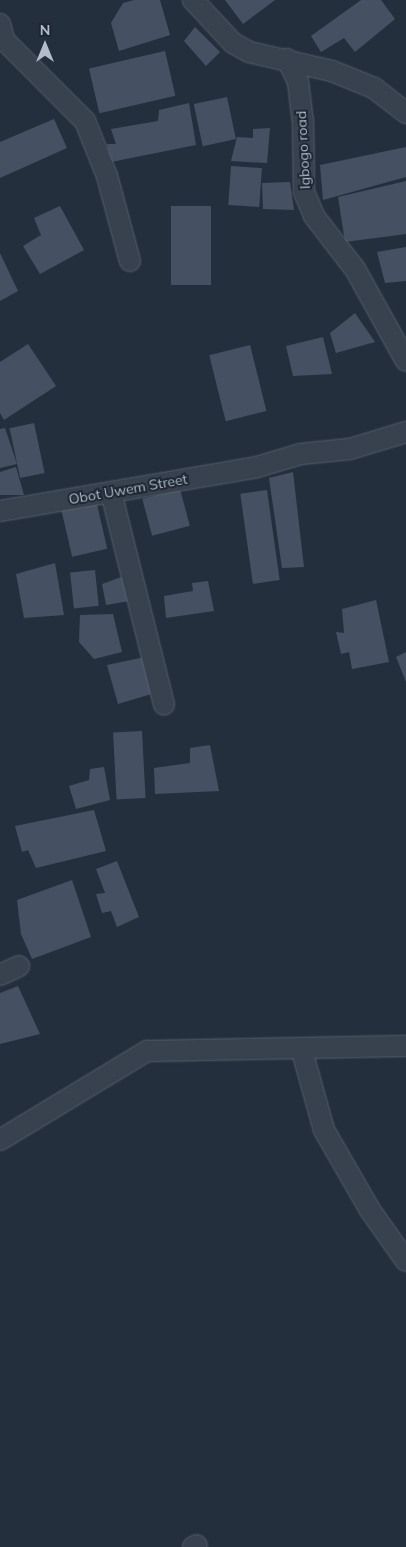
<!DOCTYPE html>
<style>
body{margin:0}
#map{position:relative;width:406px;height:1547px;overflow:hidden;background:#242f3e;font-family:Mulish,sans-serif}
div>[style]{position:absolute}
.building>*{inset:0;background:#455162;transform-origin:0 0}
.roads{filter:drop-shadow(0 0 1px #565f6c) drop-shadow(0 0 1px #565f6c)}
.street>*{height:20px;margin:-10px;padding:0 10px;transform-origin:10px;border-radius:10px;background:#38414e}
span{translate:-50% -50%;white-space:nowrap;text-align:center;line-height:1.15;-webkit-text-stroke:4px #1d2633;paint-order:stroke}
.street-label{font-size:14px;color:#b4bcc9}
.north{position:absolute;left:20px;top:20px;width:50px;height:50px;-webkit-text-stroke:4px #1d2633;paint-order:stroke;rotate:0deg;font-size:14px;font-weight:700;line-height:20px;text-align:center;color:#b4bcc9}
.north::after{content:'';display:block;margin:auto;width:18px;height:22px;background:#b4bcc9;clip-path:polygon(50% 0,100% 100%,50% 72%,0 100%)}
</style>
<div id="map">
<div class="building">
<i style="clip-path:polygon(134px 0,160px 0,170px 35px,119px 51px,111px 23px,123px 3px)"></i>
<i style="clip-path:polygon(225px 0,275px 0,243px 24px)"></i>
<i style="clip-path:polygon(361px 0,381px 0,395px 19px,355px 52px,344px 38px,321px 52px,311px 36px)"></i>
<i style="clip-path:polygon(195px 27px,220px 52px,206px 66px,184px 41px)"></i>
<i style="left:165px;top:51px;width:46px;height:78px;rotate:77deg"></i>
<i style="left:227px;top:97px;width:43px;height:34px;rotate:78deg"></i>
<i style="clip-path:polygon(189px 103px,196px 145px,111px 162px,107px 144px,116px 144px,111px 129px,158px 121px,159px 110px)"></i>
<i style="clip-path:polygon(54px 119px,67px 148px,0 178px,0 142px)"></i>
<i style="clip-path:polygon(270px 128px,267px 163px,231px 161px,237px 137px,253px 138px,253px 129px)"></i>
<i style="clip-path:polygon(406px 147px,406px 177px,323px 200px,320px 165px)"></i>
<i style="left:231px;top:166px;width:31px;height:39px;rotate:4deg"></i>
<i style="clip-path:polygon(406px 181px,406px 234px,345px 242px,338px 197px)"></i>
<i style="clip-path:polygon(290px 182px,294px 210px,263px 209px,262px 183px)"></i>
<i style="clip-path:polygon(60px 206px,84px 250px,40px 274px,23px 246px,41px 235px,34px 218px)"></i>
<i style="left:171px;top:206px;width:40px;height:79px"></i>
<i style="clip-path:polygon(406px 247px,406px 281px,385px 283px,377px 252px)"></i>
<i style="clip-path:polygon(0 253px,18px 291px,0 301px)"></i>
<i style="clip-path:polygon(355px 313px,375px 342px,336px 353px,330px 333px)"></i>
<i style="clip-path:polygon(323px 337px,332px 374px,293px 376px,286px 346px)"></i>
<i style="clip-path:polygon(28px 344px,56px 386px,4px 420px,0 413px,0 362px)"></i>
<i style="left:250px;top:345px;width:68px;height:42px;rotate:76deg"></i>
<i style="left:34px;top:423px;width:51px;height:25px;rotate:78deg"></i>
<i style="clip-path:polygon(5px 428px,17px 464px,0 468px,0 429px)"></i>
<i style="clip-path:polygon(16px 467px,24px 495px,0 495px,0 472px)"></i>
<i style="clip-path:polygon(293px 472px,304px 567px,282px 568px,269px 478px)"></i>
<i style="left:180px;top:489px;width:38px;height:39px;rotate:75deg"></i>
<i style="left:267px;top:490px;width:91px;height:27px;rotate:82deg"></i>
<i style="left:96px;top:500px;width:50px;height:36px;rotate:77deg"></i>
<i style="clip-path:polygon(55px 563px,64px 615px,24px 618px,16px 574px)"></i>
<i style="left:95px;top:570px;width:36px;height:25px;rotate:84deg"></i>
<i style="clip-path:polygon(127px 575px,136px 600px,106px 605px,102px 584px)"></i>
<i style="clip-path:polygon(208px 581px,214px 611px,166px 618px,164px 596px,193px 591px,192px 583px)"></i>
<i style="clip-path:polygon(376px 600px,389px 662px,352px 669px,349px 652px,341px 654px,336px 632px,344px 633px,342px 609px)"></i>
<i style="clip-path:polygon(113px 614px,122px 652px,94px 659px,79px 642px,80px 615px)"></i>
<i style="clip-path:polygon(406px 652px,406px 682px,396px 657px)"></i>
<i style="clip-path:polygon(145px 657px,158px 692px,118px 704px,107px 665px)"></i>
<i style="left:142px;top:731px;width:67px;height:29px;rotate:87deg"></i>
<i style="clip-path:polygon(210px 745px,219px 791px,155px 794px,154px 768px,190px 763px,190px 748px)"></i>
<i style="clip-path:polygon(104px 767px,110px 800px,76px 809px,69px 786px,89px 780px,90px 769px)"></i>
<i style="clip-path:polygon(94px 810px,106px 851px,36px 868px,28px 850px,22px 852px,15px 826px)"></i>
<i style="clip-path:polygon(117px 861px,139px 917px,117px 927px,111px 911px,102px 913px,96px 894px,105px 893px,96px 869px)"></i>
<i style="clip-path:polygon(72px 880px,91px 937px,32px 959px,21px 934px,17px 900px)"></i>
<i style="clip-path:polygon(18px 986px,40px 1034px,0 1044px,0 993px)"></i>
</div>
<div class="roads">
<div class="street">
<i style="left:193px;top:0;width:59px;rotate:47.1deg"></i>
<i style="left:233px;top:43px;width:18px;rotate:29deg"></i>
<i style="left:249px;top:52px;width:85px;rotate:12.9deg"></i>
<i style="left:332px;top:71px;width:45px;rotate:22deg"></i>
<i style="left:374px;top:88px;width:41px;rotate:38deg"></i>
<i style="left:0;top:24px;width:16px;rotate:76deg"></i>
<i style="left:4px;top:40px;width:115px;rotate:45deg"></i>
<i style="left:85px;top:121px;width:59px;rotate:68.2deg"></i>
<i style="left:107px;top:176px;width:88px;rotate:74.9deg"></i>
<i style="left:287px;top:59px;width:25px;rotate:64deg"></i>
<i style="left:298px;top:82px;width:38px;rotate:83deg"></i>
<i style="left:303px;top:120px;width:72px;rotate:89.2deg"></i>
<i style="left:304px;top:192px;width:26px;rotate:67deg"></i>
<i style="left:314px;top:216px;width:67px;rotate:52.3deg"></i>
<i style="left:355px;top:269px;width:105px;rotate:61deg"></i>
<i style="left:111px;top:492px;width:219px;rotate:76deg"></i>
<i style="left:0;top:511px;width:261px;rotate:-9.7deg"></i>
<i style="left:257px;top:467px;width:46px;rotate:-16.5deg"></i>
<i style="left:301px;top:454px;width:49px;rotate:-5.8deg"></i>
<i style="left:350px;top:449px;width:59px;rotate:-16.9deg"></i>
<i style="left:0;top:975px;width:21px;rotate:-25deg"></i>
<i style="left:302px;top:1051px;width:82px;rotate:74.4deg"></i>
<i style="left:324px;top:1130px;width:92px;rotate:60.1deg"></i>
<i style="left:370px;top:1210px;width:62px;rotate:54.8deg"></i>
<i style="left:0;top:1140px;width:172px;rotate:-31.2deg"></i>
<i style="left:147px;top:1051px;width:259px;rotate:-1.1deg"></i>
<i style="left:193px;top:1547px;width:4px;rotate:-27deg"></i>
</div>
</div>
<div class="street-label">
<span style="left:303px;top:150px;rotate:-93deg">Igbogo road</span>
<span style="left:128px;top:489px;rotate:-10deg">Obot Uwem Street</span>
</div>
<div class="north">N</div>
</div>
